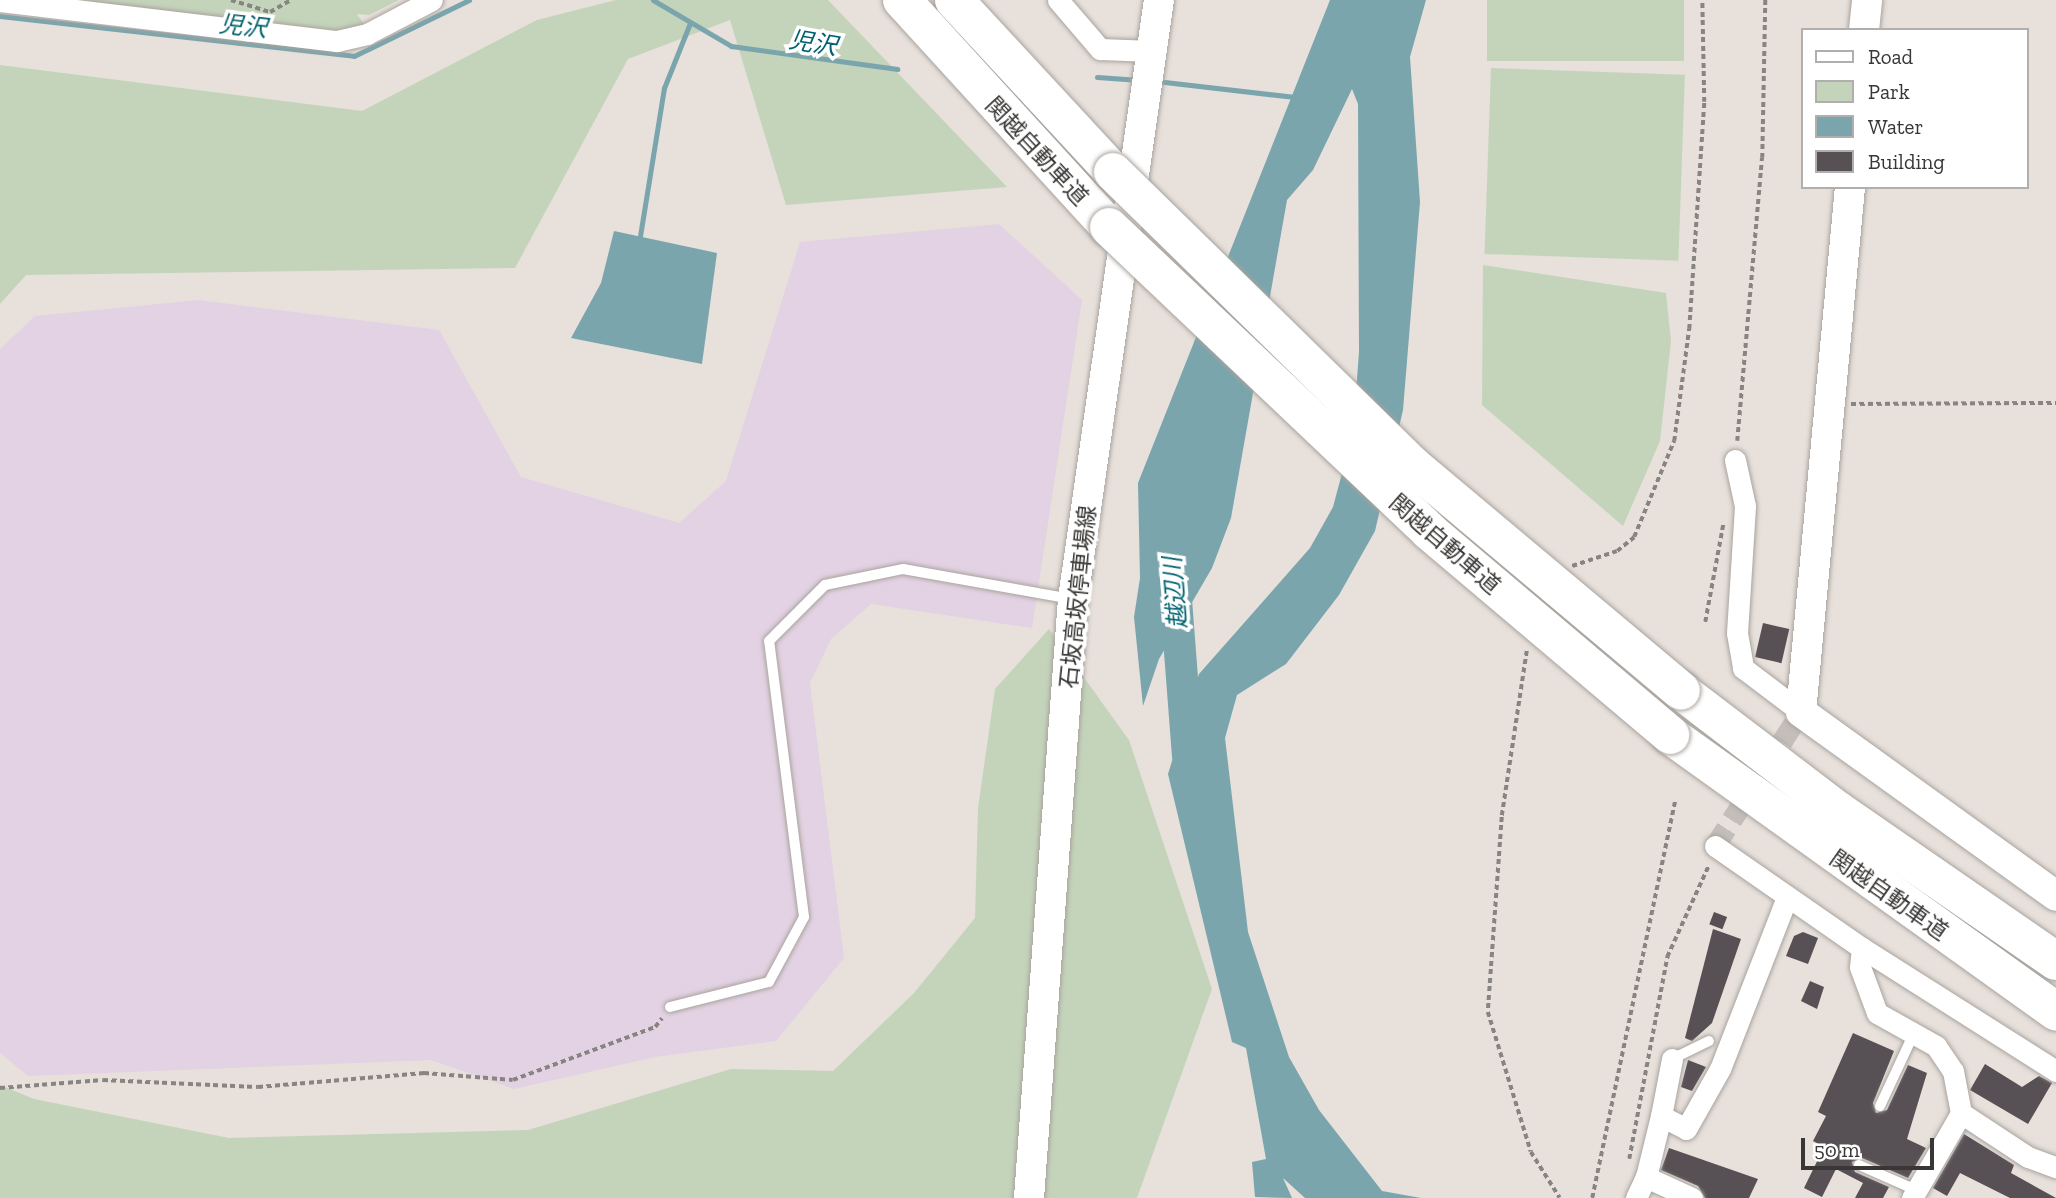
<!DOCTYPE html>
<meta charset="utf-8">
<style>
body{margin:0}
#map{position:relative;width:2056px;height:1198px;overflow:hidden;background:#e7e0db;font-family:"Zilla Slab","Noto Sans JP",serif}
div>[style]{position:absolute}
.industrial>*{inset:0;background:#e3d2e3}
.green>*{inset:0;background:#c4d4ba;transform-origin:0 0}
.water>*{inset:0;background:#7aa5ad}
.stream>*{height:5px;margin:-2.5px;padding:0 2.5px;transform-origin:2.5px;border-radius:2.5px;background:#7aa5ad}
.river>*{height:32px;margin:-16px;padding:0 16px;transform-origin:16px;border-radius:16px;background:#7aa5ad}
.building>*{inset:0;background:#575054;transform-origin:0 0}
.street-tunnel>*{height:21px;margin-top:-10.5px;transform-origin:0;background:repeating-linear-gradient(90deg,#c4beba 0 21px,transparent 0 31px)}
.path>*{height:3.5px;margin-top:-1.75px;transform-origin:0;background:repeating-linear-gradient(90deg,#888481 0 5px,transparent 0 8.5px)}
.roads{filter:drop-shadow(0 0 2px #a9a39e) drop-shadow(0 0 2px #a9a39e)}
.lane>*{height:10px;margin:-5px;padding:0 5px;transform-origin:5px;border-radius:5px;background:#fff}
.street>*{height:21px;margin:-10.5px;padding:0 10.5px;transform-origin:10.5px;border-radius:10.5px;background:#fff}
.secondary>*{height:30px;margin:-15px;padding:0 15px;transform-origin:15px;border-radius:15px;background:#fff}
.highway>*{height:38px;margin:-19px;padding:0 19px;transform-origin:19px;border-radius:19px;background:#fff}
.bridges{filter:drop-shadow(0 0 2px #a9a39e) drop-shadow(0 0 2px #a9a39e)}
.highway-bridge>*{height:38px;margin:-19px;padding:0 19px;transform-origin:19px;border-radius:19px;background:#fff}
span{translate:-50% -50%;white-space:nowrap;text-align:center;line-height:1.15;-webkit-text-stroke:7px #fff;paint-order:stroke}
.street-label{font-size:23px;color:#393735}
.water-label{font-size:24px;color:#00626e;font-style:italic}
.legend{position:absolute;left:1801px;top:28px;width:228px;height:161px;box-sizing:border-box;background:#fff;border:2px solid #b0afae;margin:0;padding:9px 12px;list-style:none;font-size:21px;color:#393735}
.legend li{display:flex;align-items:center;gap:14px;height:35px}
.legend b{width:35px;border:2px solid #b0afae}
.scale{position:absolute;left:1801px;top:1138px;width:133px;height:32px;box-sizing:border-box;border:4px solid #393735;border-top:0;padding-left:9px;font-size:21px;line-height:24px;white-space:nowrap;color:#393735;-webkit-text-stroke:5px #fff;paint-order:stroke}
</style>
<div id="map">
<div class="industrial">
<i style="clip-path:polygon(999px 224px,1082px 300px,1032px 628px,871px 604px,831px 639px,810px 683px,844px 958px,776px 1041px,655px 1057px,514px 1089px,431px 1060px,28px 1076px,0 1053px,0 349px,35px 316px,199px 300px,439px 330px,521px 477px,679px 523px,726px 481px,800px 242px)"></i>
</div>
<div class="green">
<i style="clip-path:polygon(75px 0,399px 0,369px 15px,357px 14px,366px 27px,340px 31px)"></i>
<i style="clip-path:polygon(616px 0,828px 0,1007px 187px,786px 205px,730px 20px,628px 59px,515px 268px,26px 275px,0 304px,0 65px,362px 111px,537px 20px)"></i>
<i style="left:1487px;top:0;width:197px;height:61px"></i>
<i style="left:1491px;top:68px;width:194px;height:186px;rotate:2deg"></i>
<i style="clip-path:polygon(1483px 265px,1666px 293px,1671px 341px,1660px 441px,1623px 526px,1482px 405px)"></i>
<i style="clip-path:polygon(1049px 629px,1129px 740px,1212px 989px,1137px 1198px,0 1198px,0 1085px,34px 1099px,229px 1138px,528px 1130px,731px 1069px,833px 1071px,914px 993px,975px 918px,978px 808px,995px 689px)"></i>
</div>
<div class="water">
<i style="clip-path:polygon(1330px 0,1426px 0,1410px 57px,1420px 202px,1403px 410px,1375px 531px,1339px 595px,1286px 664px,1237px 695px,1225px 738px,1248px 932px,1289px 1057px,1319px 1110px,1382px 1191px,1421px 1198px,1305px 1198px,1283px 1178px,1292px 1198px,1255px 1197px,1252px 1162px,1266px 1159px,1246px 1048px,1232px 1042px,1168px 774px,1199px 674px,1310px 548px,1333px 507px,1353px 432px,1359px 352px,1358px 104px,1352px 89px,1313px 170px,1287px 200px,1231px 518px,1212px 568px,1159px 659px,1143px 706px,1134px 617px,1140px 578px,1138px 483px)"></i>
<i style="clip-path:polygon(614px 231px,717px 253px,702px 364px,571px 338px,601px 283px)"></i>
</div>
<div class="stream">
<i style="left:653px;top:0;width:91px;rotate:30.5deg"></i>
<i style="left:731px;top:46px;width:168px;rotate:7.9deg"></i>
<i style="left:0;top:16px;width:356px;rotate:6.4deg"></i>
<i style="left:354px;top:56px;width:128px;rotate:-26deg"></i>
<i style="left:1097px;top:77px;width:43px;rotate:4deg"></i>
<i style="left:1156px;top:81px;width:140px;rotate:6.6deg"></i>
<i style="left:640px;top:236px;width:150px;rotate:-80.8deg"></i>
<i style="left:664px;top:88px;width:70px;rotate:-68.2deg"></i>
</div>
<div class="river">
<i style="left:1175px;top:587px;width:169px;rotate:85.6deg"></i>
</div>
<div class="building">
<i style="left:1763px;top:623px;width:27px;height:35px;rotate:13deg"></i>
<i style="left:1714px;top:912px;width:14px;height:13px;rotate:21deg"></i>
<i style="clip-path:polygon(1713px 929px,1741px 939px,1712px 1023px,1692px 1041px,1685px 1038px)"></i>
<i style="clip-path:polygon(1803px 932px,1818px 938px,1808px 964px,1786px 956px,1794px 936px)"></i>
<i style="clip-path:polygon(1810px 981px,1824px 987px,1817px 1009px,1801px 1001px)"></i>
<i style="clip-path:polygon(1853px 1033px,1894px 1051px,1873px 1103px,1876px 1113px,1887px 1110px,1908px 1065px,1927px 1073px,1907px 1139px,1926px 1148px,1908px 1178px,1862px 1158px,1852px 1162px,1855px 1172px,1889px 1187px,1883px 1198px,1855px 1198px,1863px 1183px,1836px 1169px,1822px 1197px,1804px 1188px,1824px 1147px,1813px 1141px,1826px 1116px,1818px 1112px)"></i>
<i style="clip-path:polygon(1688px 1060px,1706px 1067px,1692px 1091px,1681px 1087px)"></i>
<i style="clip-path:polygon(1985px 1064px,2022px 1087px,2039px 1076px,2052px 1083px,2028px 1124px,1970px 1090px)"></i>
<i style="clip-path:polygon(1964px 1134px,2014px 1165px,2011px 1173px,2056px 1198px,2010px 1198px,1960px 1173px,1947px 1196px,1933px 1188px)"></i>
<i style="clip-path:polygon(1669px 1148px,1758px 1179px,1749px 1198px,1705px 1198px,1698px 1186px,1661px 1170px)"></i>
</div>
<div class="street-tunnel">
<i style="left:1715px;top:846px;width:159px;rotate:-57.3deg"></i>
</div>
<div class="path">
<i style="left:231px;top:0;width:41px;rotate:17.1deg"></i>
<i style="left:270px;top:12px;width:24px;rotate:-30deg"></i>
<i style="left:1851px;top:404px;width:205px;rotate:-0.3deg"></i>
<i style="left:1737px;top:441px;width:284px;rotate:-85deg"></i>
<i style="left:1762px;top:158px;width:158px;rotate:-88.9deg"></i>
<i style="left:1572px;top:566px;width:47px;rotate:-18.4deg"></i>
<i style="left:1617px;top:551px;width:22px;rotate:-39deg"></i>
<i style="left:1634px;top:537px;width:104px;rotate:-67.4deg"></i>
<i style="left:1674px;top:441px;width:113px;rotate:-82.4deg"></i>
<i style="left:1689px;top:329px;width:227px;rotate:-86.2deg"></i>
<i style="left:1704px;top:102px;width:102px;rotate:-91.1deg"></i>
<i style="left:1705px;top:622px;width:99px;rotate:-79.5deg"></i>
<i style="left:1527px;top:651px;width:168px;rotate:98.6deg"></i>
<i style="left:1502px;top:817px;width:196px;rotate:94.1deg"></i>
<i style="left:1488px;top:1012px;width:146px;rotate:72.9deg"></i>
<i style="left:1531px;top:1152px;width:54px;rotate:57.8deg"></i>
<i style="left:0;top:1088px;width:103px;rotate:-4.4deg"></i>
<i style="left:103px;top:1080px;width:155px;rotate:2.6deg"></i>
<i style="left:258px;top:1087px;width:167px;rotate:-4.8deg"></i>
<i style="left:424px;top:1073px;width:89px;rotate:4.5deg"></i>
<i style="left:513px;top:1080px;width:152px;rotate:-20.5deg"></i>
<i style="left:655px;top:1027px;width:11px;rotate:-52deg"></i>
<i style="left:1629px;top:1159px;width:206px;rotate:-79.3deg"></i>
<i style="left:1667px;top:957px;width:101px;rotate:-65.5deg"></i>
<i style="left:1592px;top:1198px;width:405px;rotate:-78.2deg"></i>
</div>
<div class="roads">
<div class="lane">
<i style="left:670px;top:1007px;width:102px;rotate:-14.2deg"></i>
<i style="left:769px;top:982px;width:74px;rotate:-61.7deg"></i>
<i style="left:804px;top:917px;width:278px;rotate:-97.2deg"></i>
<i style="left:769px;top:641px;width:79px;rotate:-45deg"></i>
<i style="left:825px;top:585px;width:80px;rotate:-11.6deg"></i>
<i style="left:903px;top:569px;width:172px;rotate:10.1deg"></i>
<i style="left:1672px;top:1059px;width:41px;rotate:-25.9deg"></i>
<i style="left:1880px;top:1106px;width:81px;rotate:-65deg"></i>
<i style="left:1859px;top:1165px;width:62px;rotate:23.7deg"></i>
</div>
<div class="street">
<i style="left:1058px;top:0;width:65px;rotate:49.4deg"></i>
<i style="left:1100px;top:49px;width:53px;rotate:2.2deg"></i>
<i style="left:0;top:1px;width:339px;rotate:6.8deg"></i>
<i style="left:337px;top:41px;width:31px;rotate:-13deg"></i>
<i style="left:367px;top:34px;width:73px;rotate:-27.6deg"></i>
<i style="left:1735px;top:460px;width:47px;rotate:77.7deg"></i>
<i style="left:1745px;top:506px;width:127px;rotate:93.6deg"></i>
<i style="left:1737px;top:633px;width:36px;rotate:80deg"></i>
<i style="left:1743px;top:668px;width:73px;rotate:37.2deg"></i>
<i style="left:1715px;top:846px;width:179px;rotate:34.8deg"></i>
<i style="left:1862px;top:948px;width:19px;rotate:96deg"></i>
<i style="left:1860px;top:967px;width:49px;rotate:69.7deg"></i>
<i style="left:1877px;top:1013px;width:68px;rotate:29.2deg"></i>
<i style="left:1936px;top:1046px;width:30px;rotate:56deg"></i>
<i style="left:1953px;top:1071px;width:43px;rotate:79.2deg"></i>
<i style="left:1961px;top:1113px;width:80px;rotate:33.3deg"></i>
<i style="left:2028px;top:1157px;width:30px;rotate:20deg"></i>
<i style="left:1862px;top:948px;width:230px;rotate:32.4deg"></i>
<i style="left:1661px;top:1116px;width:58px;rotate:-79.1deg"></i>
<i style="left:1636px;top:1198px;width:23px;rotate:-65deg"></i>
<i style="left:1692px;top:1198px;width:51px;rotate:-155.5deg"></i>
<i style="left:1646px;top:1177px;width:63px;rotate:-76.2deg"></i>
<i style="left:1661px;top:1116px;width:28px;rotate:27deg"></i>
<i style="left:1686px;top:1129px;width:69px;rotate:-60.5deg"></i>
<i style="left:1720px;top:1069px;width:185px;rotate:-68.7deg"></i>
<i style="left:1912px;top:1198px;width:98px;rotate:-60deg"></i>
</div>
<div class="secondary">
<i style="left:1864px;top:30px;width:30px;rotate:-84deg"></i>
<i style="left:1850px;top:187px;width:527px;rotate:95.33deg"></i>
<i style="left:1801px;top:712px;width:314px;rotate:35.8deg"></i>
<i style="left:1029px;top:1198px;width:601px;rotate:-85.8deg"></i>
<i style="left:1073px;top:599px;width:605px;rotate:-81.83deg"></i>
</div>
<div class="highway">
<i style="left:902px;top:0;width:307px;rotate:47.6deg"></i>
<i style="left:954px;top:0;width:234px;rotate:47.2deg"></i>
<i style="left:1681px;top:691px;width:196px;rotate:37.3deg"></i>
<i style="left:1837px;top:810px;width:266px;rotate:34.6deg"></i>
<i style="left:1670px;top:735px;width:475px;rotate:35.6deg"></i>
</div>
</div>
<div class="bridges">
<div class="highway-bridge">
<i style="left:1113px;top:172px;width:419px;rotate:44.4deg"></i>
<i style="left:1412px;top:465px;width:351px;rotate:40deg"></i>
<i style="left:1109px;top:227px;width:441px;rotate:43.5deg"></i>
<i style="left:1429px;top:531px;width:316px;rotate:40.2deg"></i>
</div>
</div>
<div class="street-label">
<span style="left:1037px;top:151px;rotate:47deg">関越自動車道</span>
<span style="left:1445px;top:544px;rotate:41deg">関越自動車道</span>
<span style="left:1078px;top:597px;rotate:-84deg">石坂高坂停車場線</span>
<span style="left:1889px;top:895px;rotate:35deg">関越自動車道</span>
</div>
<div class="water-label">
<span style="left:243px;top:26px;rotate:6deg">児沢</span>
<span style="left:813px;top:43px;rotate:9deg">児沢</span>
<span style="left:1175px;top:593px;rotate:-95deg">越辺川</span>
</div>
<ul class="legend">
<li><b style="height:9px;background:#fff"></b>Road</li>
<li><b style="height:19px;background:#c4d4ba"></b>Park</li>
<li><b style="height:19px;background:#7aa5ad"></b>Water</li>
<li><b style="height:19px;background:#575054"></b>Building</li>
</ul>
<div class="scale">50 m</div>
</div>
